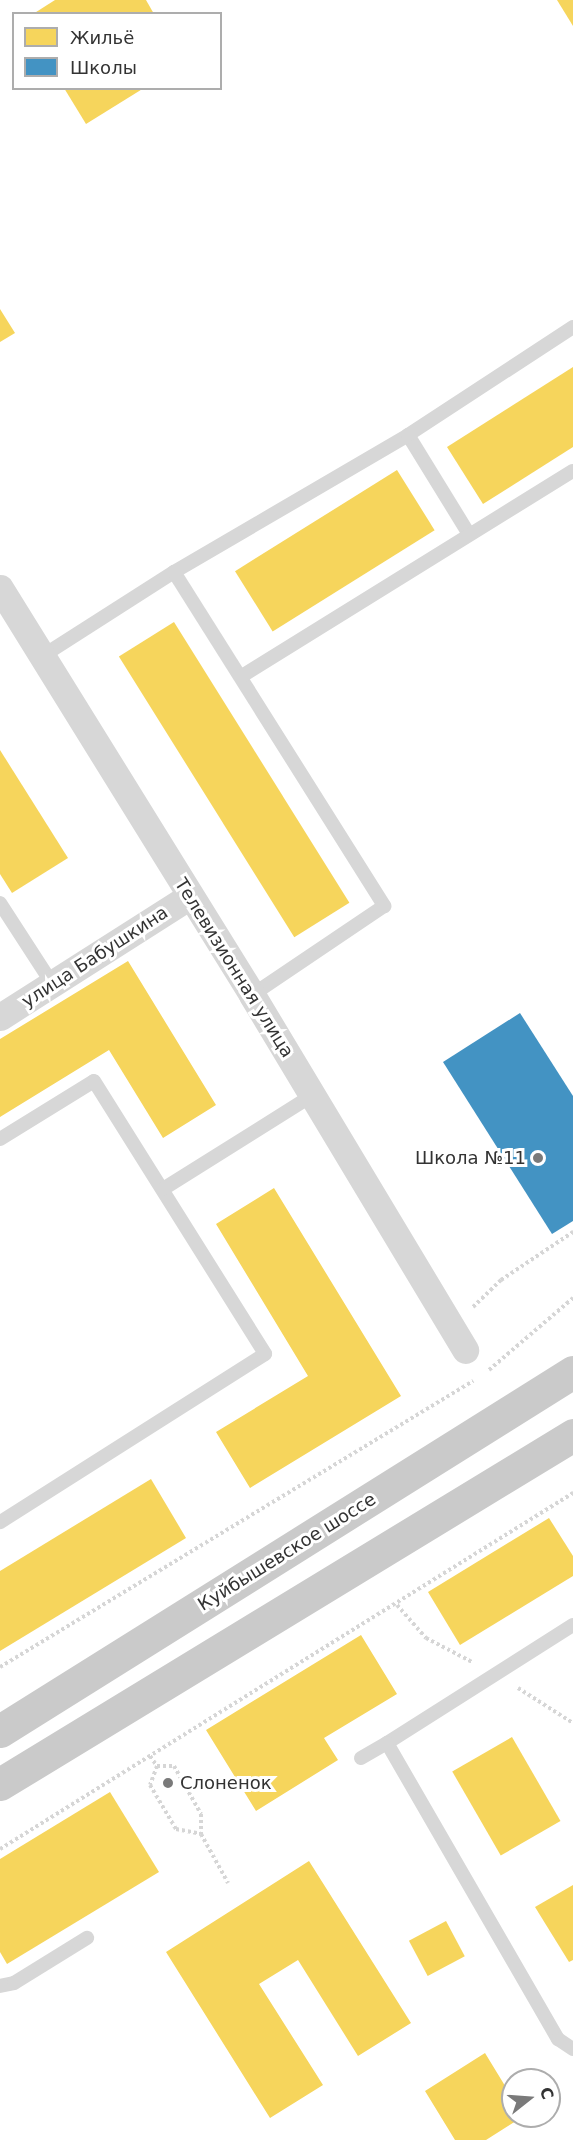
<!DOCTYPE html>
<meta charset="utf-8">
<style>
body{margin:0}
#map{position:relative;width:573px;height:2140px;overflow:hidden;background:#fff;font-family:"DejaVu Sans",sans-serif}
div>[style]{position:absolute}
.homes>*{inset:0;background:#f6d55c;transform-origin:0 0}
.schools>*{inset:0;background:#4393c3}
.path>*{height:4px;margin-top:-2px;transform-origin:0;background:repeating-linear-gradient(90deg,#d6d6d6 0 3px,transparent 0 6px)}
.service>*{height:14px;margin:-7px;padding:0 7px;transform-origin:7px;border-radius:7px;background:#d7d7d7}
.minor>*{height:27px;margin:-13.5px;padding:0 13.5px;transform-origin:13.5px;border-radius:13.5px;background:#d7d7d7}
.primary>*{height:33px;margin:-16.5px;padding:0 16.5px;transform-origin:16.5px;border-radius:16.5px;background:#cacaca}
.dots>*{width:16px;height:16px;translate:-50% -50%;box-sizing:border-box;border:3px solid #fff;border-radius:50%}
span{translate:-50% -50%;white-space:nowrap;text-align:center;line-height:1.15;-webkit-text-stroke:6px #fff;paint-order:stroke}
.street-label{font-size:18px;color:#333}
.poi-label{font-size:18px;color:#333}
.right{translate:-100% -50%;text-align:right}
.left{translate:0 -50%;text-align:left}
.legend{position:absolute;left:12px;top:12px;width:210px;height:78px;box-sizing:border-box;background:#fff;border:2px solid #adadad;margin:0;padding:8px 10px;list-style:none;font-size:18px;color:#333}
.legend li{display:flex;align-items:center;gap:12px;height:30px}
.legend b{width:30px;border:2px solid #adadad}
.north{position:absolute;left:501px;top:2068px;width:60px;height:60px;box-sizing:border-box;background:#fff;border:2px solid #adadad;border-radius:50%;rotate:73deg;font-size:16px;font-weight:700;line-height:24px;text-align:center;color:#333}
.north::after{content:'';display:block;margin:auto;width:21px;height:27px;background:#7a7a7a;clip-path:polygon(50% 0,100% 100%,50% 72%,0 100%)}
</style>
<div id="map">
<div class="homes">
<i style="clip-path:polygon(55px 0,146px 0,154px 14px,33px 14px)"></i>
<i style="clip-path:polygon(557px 0,573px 0,573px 26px)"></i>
<i style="clip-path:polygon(64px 88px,144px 88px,86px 124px)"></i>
<i style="clip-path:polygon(0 309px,15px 333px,0 342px)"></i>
<i style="clip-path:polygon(573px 367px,573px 447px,483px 504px,447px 447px)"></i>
<i style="left:397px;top:470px;width:71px;height:191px;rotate:58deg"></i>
<i style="left:174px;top:622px;width:331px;height:65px;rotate:58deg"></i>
<i style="clip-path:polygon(0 750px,68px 858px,12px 893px,0 874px)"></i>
<i style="clip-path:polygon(128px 961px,216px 1105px,163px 1138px,109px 1050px,0 1117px,0 1039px)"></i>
<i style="clip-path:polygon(274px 1188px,401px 1396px,250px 1488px,216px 1432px,308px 1376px,216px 1224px)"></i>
<i style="clip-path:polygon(151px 1479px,186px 1538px,0 1651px,0 1571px)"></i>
<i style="clip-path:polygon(549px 1518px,573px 1556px,573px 1576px,460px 1645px,428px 1592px)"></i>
<i style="clip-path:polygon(361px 1635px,397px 1694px,324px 1738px,338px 1760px,256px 1811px,206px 1730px)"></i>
<i style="left:512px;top:1737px;width:97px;height:69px;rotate:60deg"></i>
<i style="clip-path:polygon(110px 1792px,159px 1872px,7px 1964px,0 1952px,0 1859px)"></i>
<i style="clip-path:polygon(309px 1861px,411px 2023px,358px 2056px,298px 1960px,259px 1984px,323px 2085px,270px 2118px,166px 1952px)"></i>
<i style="clip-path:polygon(573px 1885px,573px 1960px,569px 1962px,535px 1907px)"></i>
<i style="left:446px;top:1921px;width:40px;height:42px;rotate:62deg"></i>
<i style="clip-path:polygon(485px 2053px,513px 2099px,513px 2116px,524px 2116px,486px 2140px,455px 2140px,425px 2091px)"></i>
</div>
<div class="schools">
<i style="clip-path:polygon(520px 1013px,573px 1096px,573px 1221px,552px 1234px,443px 1062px)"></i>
</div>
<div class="path">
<i style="left:473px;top:1307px;width:39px;rotate:-44deg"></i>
<i style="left:501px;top:1280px;width:87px;rotate:-33.7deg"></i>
<i style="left:489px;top:1370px;width:111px;rotate:-40.6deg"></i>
<i style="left:397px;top:1605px;width:44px;rotate:48.7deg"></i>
<i style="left:426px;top:1638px;width:52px;rotate:27.6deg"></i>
<i style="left:0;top:1667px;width:553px;rotate:-31.16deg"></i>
<i style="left:518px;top:1688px;width:65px;rotate:32.5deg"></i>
<i style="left:150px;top:1756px;width:12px;rotate:55deg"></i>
<i style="left:157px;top:1766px;width:17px"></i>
<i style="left:174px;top:1766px;width:55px;rotate:60.6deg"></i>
<i style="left:201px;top:1814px;width:20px;rotate:90deg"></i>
<i style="left:201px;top:1834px;width:56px;rotate:61.1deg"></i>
<i style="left:157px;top:1766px;width:20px;rotate:110deg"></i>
<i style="left:150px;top:1785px;width:51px;rotate:59.4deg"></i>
<i style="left:176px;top:1829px;width:25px;rotate:11deg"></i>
<i style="left:0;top:1849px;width:675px;rotate:-31.85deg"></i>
</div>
<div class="service">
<i style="left:408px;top:435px;width:116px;rotate:58.4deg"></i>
<i style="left:174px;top:572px;width:395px;rotate:57.8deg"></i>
<i style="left:384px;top:906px;width:159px;rotate:146deg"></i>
<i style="left:41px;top:657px;width:158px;rotate:-32.6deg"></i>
<i style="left:174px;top:572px;width:271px;rotate:-30.3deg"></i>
<i style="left:408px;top:435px;width:197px;rotate:-33.2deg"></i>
<i style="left:242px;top:676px;width:389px;rotate:-31.8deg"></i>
<i style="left:0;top:903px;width:98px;rotate:57.1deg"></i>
<i style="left:0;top:1139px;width:110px;rotate:-31.7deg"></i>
<i style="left:94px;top:1081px;width:322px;rotate:57.9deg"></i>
<i style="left:265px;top:1354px;width:314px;rotate:147.6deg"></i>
<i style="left:163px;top:1189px;width:175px;rotate:-32.1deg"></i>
<i style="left:573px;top:1625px;width:220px;rotate:147.6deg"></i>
<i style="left:387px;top:1743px;width:342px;rotate:60deg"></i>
<i style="left:558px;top:2039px;width:18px;rotate:34deg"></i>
<i style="left:361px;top:1758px;width:30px;rotate:-30deg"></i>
<i style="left:0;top:1986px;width:14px;rotate:-12deg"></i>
<i style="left:14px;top:1983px;width:86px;rotate:-31.7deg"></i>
</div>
<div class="minor">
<i style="left:0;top:588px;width:479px;rotate:58.2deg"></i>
<i style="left:252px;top:995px;width:414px;rotate:59deg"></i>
<i style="left:0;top:1017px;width:225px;rotate:-32.5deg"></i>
</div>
<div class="primary">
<i style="left:0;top:1731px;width:676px;rotate:-32.07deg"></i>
<i style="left:0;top:1784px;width:671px;rotate:-31.34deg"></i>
</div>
<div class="dots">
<i style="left:538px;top:1158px;background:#7a7a7a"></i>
<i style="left:168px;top:1783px;background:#7a7a7a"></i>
</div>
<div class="street-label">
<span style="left:95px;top:957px;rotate:-33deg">улица Бабушкина</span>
<span style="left:234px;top:968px;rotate:58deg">Телевизионная улица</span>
<span style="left:287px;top:1552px;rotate:-32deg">Куйбышевское шоссе</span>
</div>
<div class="poi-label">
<span class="right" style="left:526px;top:1158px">Школа №11</span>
<span class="left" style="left:180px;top:1783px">Слоненок</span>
</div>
<ul class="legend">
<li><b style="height:16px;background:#f6d55c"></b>Жильё</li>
<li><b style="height:16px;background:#4393c3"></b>Школы</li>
</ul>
<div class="north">С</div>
</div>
